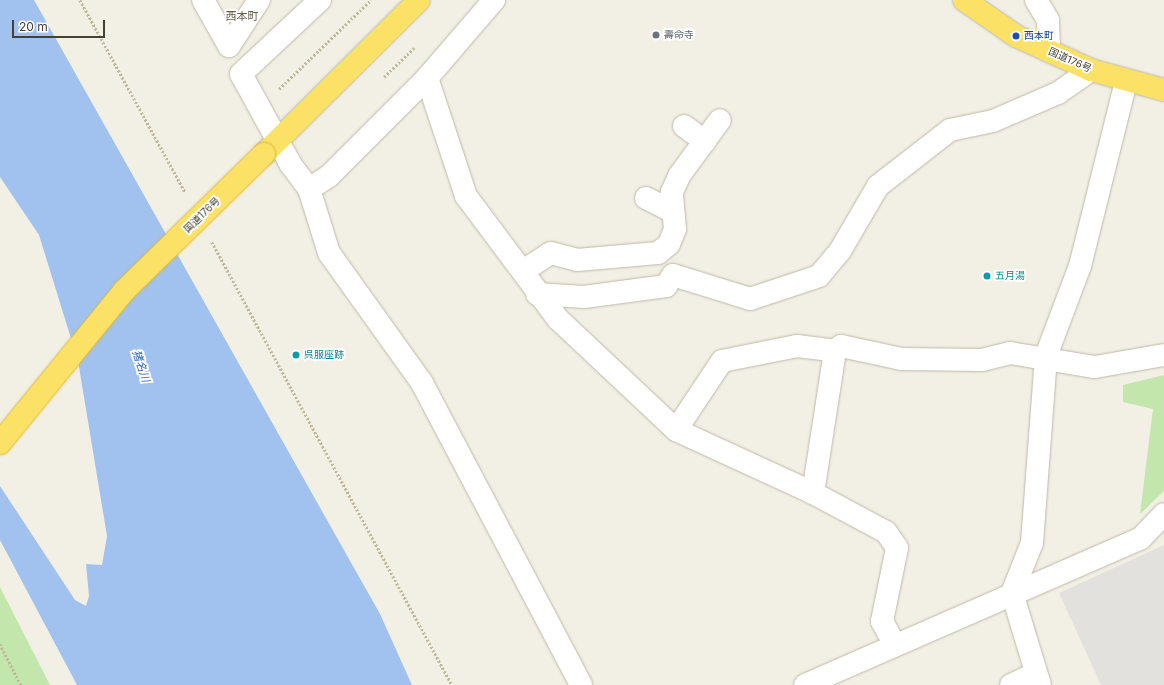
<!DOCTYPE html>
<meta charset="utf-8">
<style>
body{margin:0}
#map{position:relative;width:1164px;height:685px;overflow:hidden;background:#f2f0e4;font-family:Inter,"Noto Sans JP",sans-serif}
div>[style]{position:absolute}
.green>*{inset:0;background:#c3e6ad}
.parking>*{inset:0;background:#e2e1dd}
.water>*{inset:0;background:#a1c2ee}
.path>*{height:2.5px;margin-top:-1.25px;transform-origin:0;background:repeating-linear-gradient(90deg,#beb799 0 2px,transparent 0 4px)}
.roads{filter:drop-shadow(0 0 1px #bdb9a7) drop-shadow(0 0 1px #bdb9a7)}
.minor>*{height:22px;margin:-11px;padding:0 11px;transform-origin:11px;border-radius:11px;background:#fff}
.highway>*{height:22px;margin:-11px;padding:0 11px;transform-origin:11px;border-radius:11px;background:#fbe266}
.bridges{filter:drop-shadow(0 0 1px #dab836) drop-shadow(0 0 1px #dab836)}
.highway-bridge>*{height:22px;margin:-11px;padding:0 11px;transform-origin:11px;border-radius:11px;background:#fbe266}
.dots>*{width:11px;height:11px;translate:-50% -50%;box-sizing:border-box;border:2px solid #fff;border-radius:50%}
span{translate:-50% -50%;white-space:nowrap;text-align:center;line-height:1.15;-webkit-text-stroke:3.5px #fff;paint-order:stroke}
.worship-label{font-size:10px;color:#5b616d}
.left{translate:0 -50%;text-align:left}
.transit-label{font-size:10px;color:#164399}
.street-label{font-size:10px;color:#444034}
.culture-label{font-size:10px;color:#0d838f}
.neighbourhood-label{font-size:11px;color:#66604c}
.water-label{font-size:11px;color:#3064ad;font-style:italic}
.scale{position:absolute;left:12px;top:20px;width:93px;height:18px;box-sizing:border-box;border:2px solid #444034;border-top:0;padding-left:5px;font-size:12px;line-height:14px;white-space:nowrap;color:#444034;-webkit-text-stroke:3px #fff;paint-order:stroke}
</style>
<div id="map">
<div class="green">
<i style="clip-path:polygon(1164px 375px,1164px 491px,1140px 514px,1153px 409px,1123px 402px,1123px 385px)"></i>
<i style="clip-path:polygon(0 587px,50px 685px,0 685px)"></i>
</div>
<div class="parking">
<i style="clip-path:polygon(1164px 545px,1164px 685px,1101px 685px,1059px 593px)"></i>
</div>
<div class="water">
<i style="clip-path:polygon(0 0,34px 0,380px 614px,412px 685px,77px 685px,0 540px,0 486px,75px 600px,86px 606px,89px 596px,86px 564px,102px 565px,107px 536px,78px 361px,39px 235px,0 177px)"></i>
</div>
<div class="path">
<i style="left:80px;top:0;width:219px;rotate:61.3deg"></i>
<i style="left:384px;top:77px;width:42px;rotate:-44deg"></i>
<i style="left:279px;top:89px;width:128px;rotate:-44.1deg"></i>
<i style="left:212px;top:242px;width:504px;rotate:61.55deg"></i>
<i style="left:0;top:644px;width:46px;rotate:62.9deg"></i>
</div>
<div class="roads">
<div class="minor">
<i style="left:203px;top:0;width:53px;rotate:60.5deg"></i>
<i style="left:229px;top:46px;width:55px;rotate:-56.9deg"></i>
<i style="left:320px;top:0;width:108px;rotate:136.9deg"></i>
<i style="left:241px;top:74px;width:104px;rotate:61.2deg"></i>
<i style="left:291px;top:165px;width:30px;rotate:53deg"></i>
<i style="left:309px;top:189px;width:24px;rotate:-33deg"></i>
<i style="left:329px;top:176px;width:139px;rotate:-45deg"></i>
<i style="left:427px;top:78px;width:103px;rotate:-49.3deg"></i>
<i style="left:1036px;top:0;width:23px;rotate:59deg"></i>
<i style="left:1048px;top:20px;width:31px;rotate:88deg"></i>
<i style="left:427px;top:78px;width:124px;rotate:71.7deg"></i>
<i style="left:466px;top:196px;width:154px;rotate:53.2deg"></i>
<i style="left:558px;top:319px;width:162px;rotate:43.2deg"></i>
<i style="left:676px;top:430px;width:151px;rotate:24.7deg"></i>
<i style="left:813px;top:493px;width:83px;rotate:28.1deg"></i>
<i style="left:886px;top:532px;width:19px;rotate:55deg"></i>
<i style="left:897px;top:548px;width:75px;rotate:101.6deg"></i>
<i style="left:882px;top:621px;width:27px;rotate:62deg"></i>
<i style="left:684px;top:126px;width:26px;rotate:36deg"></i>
<i style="left:309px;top:189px;width:67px;rotate:72.6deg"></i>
<i style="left:329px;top:253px;width:160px;rotate:54.4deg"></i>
<i style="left:422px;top:383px;width:341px;rotate:62.2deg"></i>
<i style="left:646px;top:198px;width:29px;rotate:27deg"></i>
<i style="left:523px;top:271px;width:33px;rotate:-33deg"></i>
<i style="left:551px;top:253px;width:27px;rotate:15deg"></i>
<i style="left:577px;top:260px;width:81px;rotate:-4.9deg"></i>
<i style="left:658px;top:253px;width:14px;rotate:-39deg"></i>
<i style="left:669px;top:244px;width:16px;rotate:-68deg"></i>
<i style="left:675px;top:229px;width:37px;rotate:-95deg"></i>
<i style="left:672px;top:192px;width:17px;rotate:-66deg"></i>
<i style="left:679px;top:176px;width:69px;rotate:-53.8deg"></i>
<i style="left:537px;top:294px;width:47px;rotate:3.7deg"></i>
<i style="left:584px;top:297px;width:83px;rotate:-7.6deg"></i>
<i style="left:666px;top:286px;width:13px;rotate:-58deg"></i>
<i style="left:673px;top:275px;width:81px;rotate:17.3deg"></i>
<i style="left:750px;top:299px;width:73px;rotate:-18.4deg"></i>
<i style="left:819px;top:276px;width:33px;rotate:-50deg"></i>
<i style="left:840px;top:251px;width:75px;rotate:-59.7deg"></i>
<i style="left:878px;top:186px;width:91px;rotate:-37.9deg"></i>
<i style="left:950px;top:130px;width:44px;rotate:-11.8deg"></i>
<i style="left:993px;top:121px;width:71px;rotate:-23.3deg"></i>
<i style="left:1058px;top:93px;width:40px;rotate:-34.9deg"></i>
<i style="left:676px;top:430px;width:83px;rotate:-56.3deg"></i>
<i style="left:722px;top:361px;width:76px;rotate:-11.3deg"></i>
<i style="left:797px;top:346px;width:38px;rotate:7deg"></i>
<i style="left:835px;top:351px;width:8px;rotate:-40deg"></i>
<i style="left:841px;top:346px;width:62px;rotate:12deg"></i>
<i style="left:902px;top:359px;width:80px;rotate:0.7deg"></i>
<i style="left:982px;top:360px;width:29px;rotate:-14deg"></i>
<i style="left:1010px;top:353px;width:86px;rotate:9.4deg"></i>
<i style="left:1095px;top:367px;width:70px;rotate:-9.9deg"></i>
<i style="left:813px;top:493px;width:144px;rotate:-81.2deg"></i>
<i style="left:805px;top:685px;width:367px;rotate:-23.6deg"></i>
<i style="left:1141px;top:538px;width:33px;rotate:-46deg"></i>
<i style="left:1011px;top:685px;width:26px;rotate:-25deg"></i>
<i style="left:1040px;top:685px;width:96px;rotate:-106.9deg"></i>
<i style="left:1012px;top:593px;width:54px;rotate:-68.2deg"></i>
<i style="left:1032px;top:543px;width:188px;rotate:-85.7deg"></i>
<i style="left:1046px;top:356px;width:96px;rotate:-69.3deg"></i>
<i style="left:1080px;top:266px;width:191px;rotate:-76deg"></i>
</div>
<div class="highway">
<i style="left:964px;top:0;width:63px;rotate:34.7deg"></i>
<i style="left:1016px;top:36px;width:82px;rotate:24.4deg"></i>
<i style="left:1091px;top:70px;width:76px;rotate:15.3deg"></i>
<i style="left:264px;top:154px;width:218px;rotate:-44.8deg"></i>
</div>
</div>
<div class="bridges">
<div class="highway-bridge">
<i style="left:0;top:443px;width:196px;rotate:-50.8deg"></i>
<i style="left:124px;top:291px;width:196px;rotate:-44.4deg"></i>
</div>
</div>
<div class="dots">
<i style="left:656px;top:35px;background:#6b7280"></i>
<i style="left:1016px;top:36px;background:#1a4fb4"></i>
<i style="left:987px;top:276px;background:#0f9aa8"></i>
<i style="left:296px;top:355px;background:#0f9aa8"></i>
</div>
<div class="worship-label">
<span class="left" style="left:664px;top:35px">壽命寺</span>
</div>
<div class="transit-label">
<span class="left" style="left:1024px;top:36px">西本町</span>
</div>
<div class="street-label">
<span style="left:1070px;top:60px;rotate:24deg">国道176号</span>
<span style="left:202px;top:215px;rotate:-44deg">国道176号</span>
</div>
<div class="culture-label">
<span class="left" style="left:995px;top:276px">五月湯</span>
<span class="left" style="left:304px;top:355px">呉服座跡</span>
</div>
<div class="neighbourhood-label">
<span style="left:242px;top:16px">西本町</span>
</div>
<div class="water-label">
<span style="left:141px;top:366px;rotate:71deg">猪名川</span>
</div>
<div class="scale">20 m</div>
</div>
